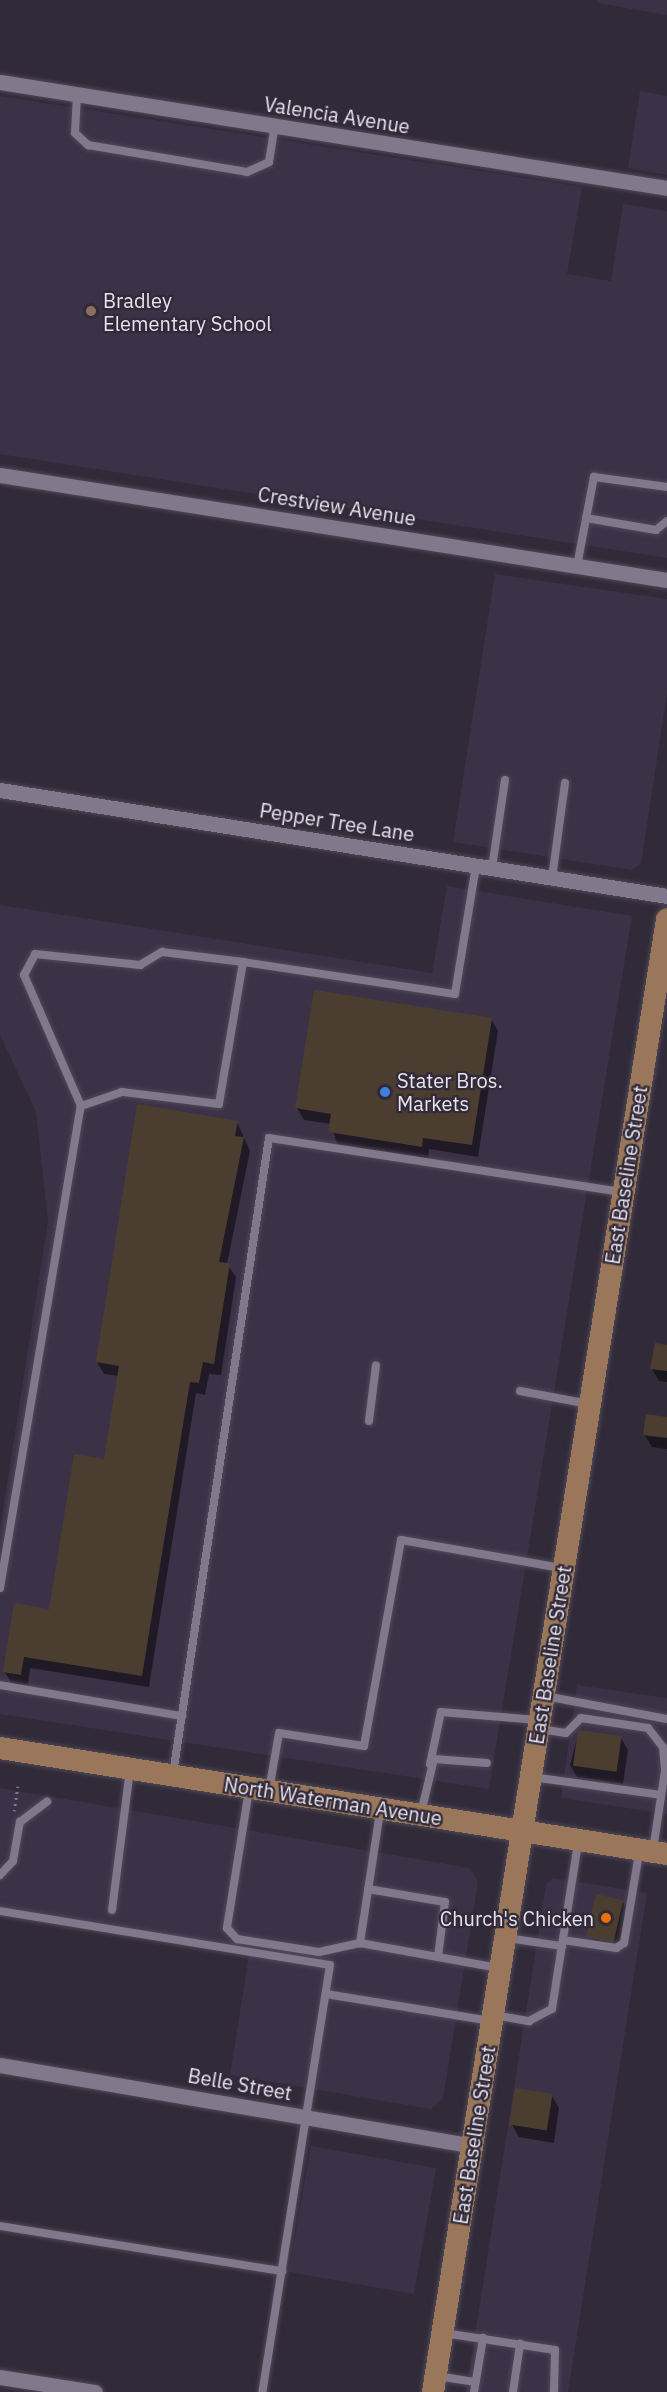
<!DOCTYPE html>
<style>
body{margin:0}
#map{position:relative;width:667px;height:2392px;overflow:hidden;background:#312a39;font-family:"IBM Plex Sans",sans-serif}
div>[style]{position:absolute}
.built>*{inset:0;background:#3c3248;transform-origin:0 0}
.shadow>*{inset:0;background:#0007}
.building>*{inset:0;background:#4b3d30;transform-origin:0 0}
.path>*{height:3px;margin-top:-1.5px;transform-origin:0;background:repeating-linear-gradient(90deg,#7e7885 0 1.5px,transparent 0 6px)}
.roads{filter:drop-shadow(0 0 2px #4f4856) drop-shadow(0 0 2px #4f4856)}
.lane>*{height:8px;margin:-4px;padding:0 4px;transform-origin:4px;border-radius:4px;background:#81788b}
.street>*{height:15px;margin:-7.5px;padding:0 7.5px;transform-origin:7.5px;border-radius:7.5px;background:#81788b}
.primary>*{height:22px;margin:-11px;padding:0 11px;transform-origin:11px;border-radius:11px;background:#9a775a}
.dots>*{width:16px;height:16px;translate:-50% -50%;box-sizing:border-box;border:3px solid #312a39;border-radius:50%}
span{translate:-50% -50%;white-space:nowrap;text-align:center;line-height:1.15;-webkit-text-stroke:4.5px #312a39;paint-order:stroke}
.street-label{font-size:20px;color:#e8e3ee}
.poi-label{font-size:20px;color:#e8e3ee}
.left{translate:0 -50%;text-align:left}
.right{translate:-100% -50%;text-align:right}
</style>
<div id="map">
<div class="built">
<i style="clip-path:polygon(597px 0,667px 0,667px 15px,597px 3px)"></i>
<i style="clip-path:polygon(640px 91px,667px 96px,667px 175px,628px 168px)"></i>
<i style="clip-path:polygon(0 96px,582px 187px,567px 274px,611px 281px,623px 204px,667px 211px,667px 558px,0 454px)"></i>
<i style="clip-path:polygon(495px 574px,667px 599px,667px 693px,641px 864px,632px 870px,453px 842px)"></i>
<i style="clip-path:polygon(447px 886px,632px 916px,489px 1789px,0 1714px,0 1529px,48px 1221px,36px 1112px,0 1035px,0 905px,432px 973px)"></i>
<i style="clip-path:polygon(577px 1685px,667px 1698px,667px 1814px,561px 1798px)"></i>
<i style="clip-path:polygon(0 1788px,470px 1868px,478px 1882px,443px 2099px,431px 2109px,230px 2075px,249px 1955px,0 1915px)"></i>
<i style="clip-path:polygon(553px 1878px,647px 1893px,568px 2392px,466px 2392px,546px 1885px)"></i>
<i style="left:311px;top:2146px;width:127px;height:128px;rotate:10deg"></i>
</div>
<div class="shadow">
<i style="clip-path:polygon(491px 1019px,498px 1031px,478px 1157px,429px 1149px,428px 1158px,337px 1144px,331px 1124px,304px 1120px,297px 1108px)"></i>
<i style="clip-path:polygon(237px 1122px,250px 1151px,227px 1264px,236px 1277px,221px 1375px,209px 1374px,205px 1395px,196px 1393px,149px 1687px,30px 1668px,28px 1686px,12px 1684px,5px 1672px,50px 1610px,105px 1461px,119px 1376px,104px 1374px,97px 1362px)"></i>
<i style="clip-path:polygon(667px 1347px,667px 1382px,659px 1381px,652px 1369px)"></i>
<i style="clip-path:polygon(667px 1419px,667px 1449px,652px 1447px,644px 1434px)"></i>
<i style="clip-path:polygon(579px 1731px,621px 1738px,628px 1750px,623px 1784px,577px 1777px,570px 1765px)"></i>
<i style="clip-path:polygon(622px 1901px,627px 1909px,621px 1947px,595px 1944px,591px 1936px)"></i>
<i style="clip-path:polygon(552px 2096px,559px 2108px,554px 2143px,519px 2137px,512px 2125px)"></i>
</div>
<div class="building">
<i style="clip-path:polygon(314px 990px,492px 1018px,472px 1145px,423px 1138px,422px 1147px,328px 1132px,331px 1114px,295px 1108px)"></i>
<i style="clip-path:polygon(137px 1104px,238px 1121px,235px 1136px,244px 1137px,219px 1262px,230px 1263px,214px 1364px,203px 1362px,199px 1383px,190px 1382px,142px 1676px,24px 1657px,21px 1675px,3px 1672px,14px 1603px,49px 1609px,74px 1454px,104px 1459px,119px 1366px,96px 1362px)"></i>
<i style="clip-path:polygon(655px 1343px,667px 1345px,667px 1371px,650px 1369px)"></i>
<i style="clip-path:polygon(646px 1414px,667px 1417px,667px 1438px,643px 1435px)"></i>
<i style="left:578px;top:1730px;width:44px;height:36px;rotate:8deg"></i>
<i style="left:596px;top:1894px;width:28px;height:44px;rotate:13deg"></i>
<i style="left:515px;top:2088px;width:38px;height:37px;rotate:9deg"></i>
</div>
<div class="path">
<i style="left:14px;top:1811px;width:25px;rotate:-81deg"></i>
</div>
<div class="roads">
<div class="lane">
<i style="left:77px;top:95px;width:38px;rotate:93deg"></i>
<i style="left:75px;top:133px;width:18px;rotate:43deg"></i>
<i style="left:88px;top:145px;width:161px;rotate:9.6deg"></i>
<i style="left:247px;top:172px;width:24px;rotate:-24deg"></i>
<i style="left:269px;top:162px;width:36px;rotate:-81deg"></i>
<i style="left:586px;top:518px;width:71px;rotate:9.7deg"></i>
<i style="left:656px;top:530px;width:14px;rotate:-39deg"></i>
<i style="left:577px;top:566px;width:91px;rotate:-79.2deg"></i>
<i style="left:594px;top:477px;width:74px;rotate:7.8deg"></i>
<i style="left:492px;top:868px;width:89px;rotate:-81.6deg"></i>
<i style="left:552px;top:878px;width:96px;rotate:-82.2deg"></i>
<i style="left:243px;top:962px;width:214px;rotate:8.6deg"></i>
<i style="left:455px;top:994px;width:130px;rotate:-80.7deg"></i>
<i style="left:520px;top:1391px;width:70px;rotate:10.7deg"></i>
<i style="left:369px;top:1421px;width:56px;rotate:-82.9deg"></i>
<i style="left:0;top:1588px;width:489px;rotate:-80.5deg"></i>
<i style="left:81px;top:1106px;width:143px;rotate:-113.5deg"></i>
<i style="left:24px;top:975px;width:24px;rotate:-62deg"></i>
<i style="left:35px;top:954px;width:106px;rotate:6deg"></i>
<i style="left:140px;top:965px;width:26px;rotate:-31deg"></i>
<i style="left:162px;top:952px;width:82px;rotate:7deg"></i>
<i style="left:243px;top:962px;width:144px;rotate:99.6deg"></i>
<i style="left:219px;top:1104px;width:98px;rotate:-172.9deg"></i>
<i style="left:122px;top:1092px;width:43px;rotate:161.1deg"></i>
<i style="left:0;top:1685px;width:185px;rotate:9.7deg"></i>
<i style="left:545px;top:1696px;width:124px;rotate:10.7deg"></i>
<i style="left:540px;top:1729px;width:26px;rotate:9deg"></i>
<i style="left:566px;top:1733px;width:21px;rotate:-45deg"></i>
<i style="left:581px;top:1718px;width:68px;rotate:8.5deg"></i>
<i style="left:648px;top:1728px;width:24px;rotate:52deg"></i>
<i style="left:663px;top:1747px;width:21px;rotate:85deg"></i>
<i style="left:430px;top:1764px;width:53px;rotate:-78.1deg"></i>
<i style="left:441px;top:1712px;width:97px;rotate:4.7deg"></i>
<i style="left:173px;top:1774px;width:643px;rotate:-81.42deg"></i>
<i style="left:269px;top:1138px;width:356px;rotate:8.7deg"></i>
<i style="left:532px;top:1777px;width:130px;rotate:7.9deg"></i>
<i style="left:249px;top:1790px;width:140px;rotate:99.1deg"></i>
<i style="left:227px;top:1928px;width:15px;rotate:48deg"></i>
<i style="left:237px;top:1939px;width:83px;rotate:9deg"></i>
<i style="left:319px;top:1952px;width:42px;rotate:-12.4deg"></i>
<i style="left:269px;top:1790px;width:58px;rotate:-80deg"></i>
<i style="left:279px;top:1733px;width:86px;rotate:8.7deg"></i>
<i style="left:364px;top:1746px;width:209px;rotate:-79.8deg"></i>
<i style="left:401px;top:1540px;width:163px;rotate:9.9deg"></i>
<i style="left:380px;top:1812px;width:133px;rotate:98.7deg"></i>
<i style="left:360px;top:1943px;width:141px;rotate:10.2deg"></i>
<i style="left:421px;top:1813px;width:56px;rotate:-76.5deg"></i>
<i style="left:434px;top:1759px;width:53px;rotate:4.3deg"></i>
<i style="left:653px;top:1850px;width:87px;rotate:-81.4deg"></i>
<i style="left:0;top:1875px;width:19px;rotate:-47deg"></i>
<i style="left:13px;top:1861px;width:40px;rotate:-80deg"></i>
<i style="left:20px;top:1822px;width:34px;rotate:-37deg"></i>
<i style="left:368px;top:1889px;width:78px;rotate:9.6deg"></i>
<i style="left:445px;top:1902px;width:55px;rotate:97.3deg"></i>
<i style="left:112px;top:1910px;width:141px;rotate:-82.7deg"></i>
<i style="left:0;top:1911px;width:334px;rotate:9.3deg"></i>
<i style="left:330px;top:1965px;width:432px;rotate:99deg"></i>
<i style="left:507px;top:1938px;width:56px;rotate:8.3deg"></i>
<i style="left:563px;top:1940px;width:54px;rotate:8.6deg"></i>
<i style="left:616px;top:1948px;width:9px;rotate:-32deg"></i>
<i style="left:624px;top:1943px;width:91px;rotate:-80.5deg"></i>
<i style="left:326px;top:1994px;width:167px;rotate:9.3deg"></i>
<i style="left:494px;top:2015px;width:36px;rotate:10deg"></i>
<i style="left:529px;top:2021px;width:26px;rotate:-28deg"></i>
<i style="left:552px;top:2009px;width:168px;rotate:-81.1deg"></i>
<i style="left:0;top:2226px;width:286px;rotate:9.1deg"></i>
<i style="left:444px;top:2333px;width:112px;rotate:8.7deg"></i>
<i style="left:555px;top:2350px;width:42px;rotate:91.4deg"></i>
<i style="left:437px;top:2376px;width:39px;rotate:9deg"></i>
<i style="left:474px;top:2392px;width:55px;rotate:-80.5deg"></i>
<i style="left:513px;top:2392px;width:49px;rotate:-81.7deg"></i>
</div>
<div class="street">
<i style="left:0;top:82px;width:675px;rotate:9.03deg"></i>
<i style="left:0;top:475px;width:675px;rotate:8.95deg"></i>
<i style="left:0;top:790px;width:675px;rotate:9.03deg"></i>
<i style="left:0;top:2065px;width:479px;rotate:9.7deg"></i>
<i style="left:0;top:2377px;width:96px;rotate:9deg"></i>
</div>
<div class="primary">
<i style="left:0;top:1748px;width:675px;rotate:9.03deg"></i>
<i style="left:433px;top:2392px;width:1491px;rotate:-80.97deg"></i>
</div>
</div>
<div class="dots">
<i style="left:91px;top:311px;background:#8d6e63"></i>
<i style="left:385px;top:1092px;background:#3f7fe0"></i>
<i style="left:606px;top:1918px;background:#e8710a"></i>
</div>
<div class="street-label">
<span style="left:337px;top:115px;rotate:9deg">Valencia Avenue</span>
<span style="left:337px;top:506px;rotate:9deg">Crestview Avenue</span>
<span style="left:337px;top:822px;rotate:9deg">Pepper Tree Lane</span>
<span style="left:626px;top:1175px;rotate:-81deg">East Baseline Street</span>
<span style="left:550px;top:1655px;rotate:-81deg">East Baseline Street</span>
<span style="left:333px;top:1801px;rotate:9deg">North Waterman Avenue</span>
<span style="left:240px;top:2084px;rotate:10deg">Belle Street</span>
<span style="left:474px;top:2135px;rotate:-81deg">East Baseline Street</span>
</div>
<div class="poi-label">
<span class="left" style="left:103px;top:312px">Bradley<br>Elementary School</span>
<span class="left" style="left:397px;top:1092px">Stater Bros.<br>Markets</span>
<span class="right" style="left:594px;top:1918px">Church's Chicken</span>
</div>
</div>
